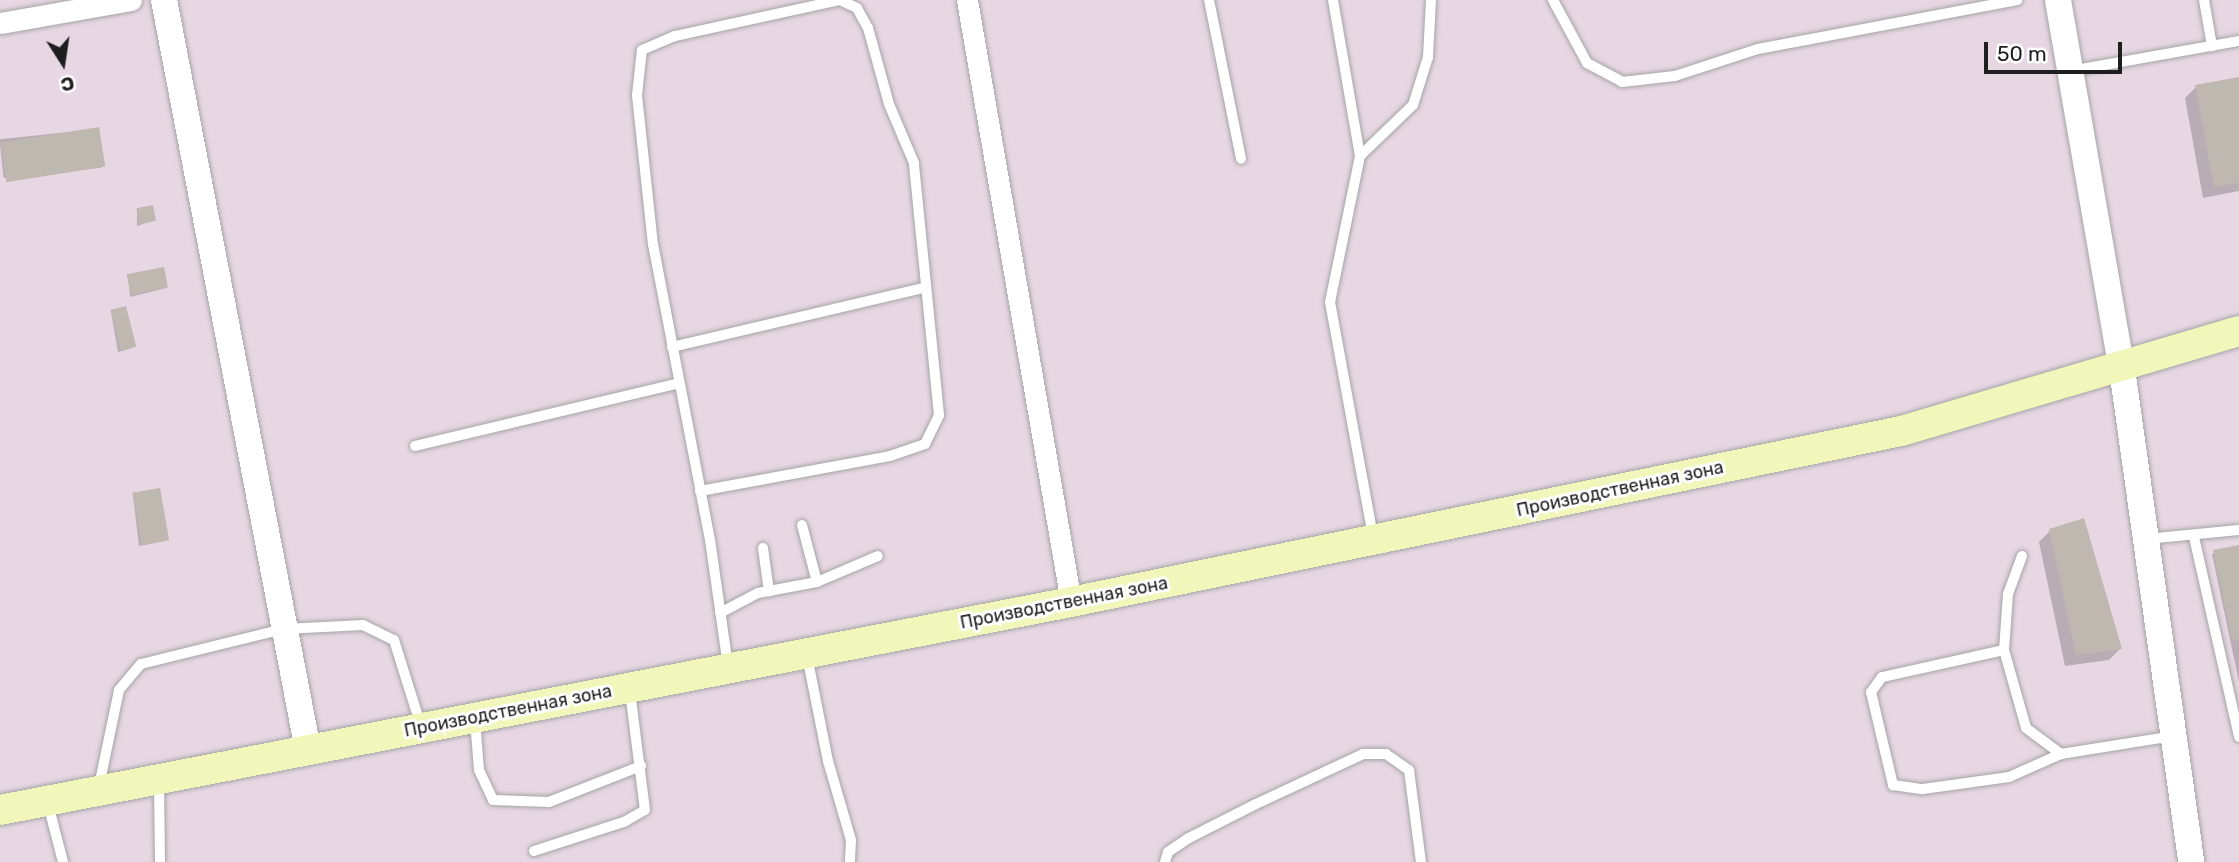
<!DOCTYPE html>
<meta charset="utf-8">
<style>
body{margin:0}
#map{position:relative;width:2239px;height:862px;overflow:hidden;background:#eeece4;font-family:Rubik,sans-serif}
div>[style]{position:absolute}
.industrial>*{inset:0;background:#e7d7e3;transform-origin:0 0}
.shadow>*{inset:0;background:#0003;transform-origin:0 0}
.building>*{inset:0;background:#bfb8b1;transform-origin:0 0}
.roads{filter:drop-shadow(0 0 2px #a5a5a5) drop-shadow(0 0 2px #a5a5a5)}
.service>*{height:10px;margin:-5px;padding:0 5px;transform-origin:5px;border-radius:5px;background:#fff}
.minor>*{height:21px;margin:-10.5px;padding:0 10.5px;transform-origin:10.5px;border-radius:10.5px;background:#fff}
.tertiary>*{height:26px;margin:-13px;padding:0 13px;transform-origin:13px;border-radius:13px;background:#fff}
.secondary>*{height:30px;margin:-15px;padding:0 15px;transform-origin:15px;border-radius:15px;background:#f1f6bb}
span{translate:-50% -50%;white-space:nowrap;text-align:center;line-height:1.15;-webkit-text-stroke:6px #fff;paint-order:stroke}
.street-label{font-size:18px;color:#1e1e1e}
.north{position:absolute;left:28px;top:28px;width:70px;height:70px;-webkit-text-stroke:5px #fff;paint-order:stroke;rotate:168deg;font-size:19px;font-weight:700;line-height:28px;text-align:center;color:#1e1e1e}
.north::after{content:'';display:block;margin:auto;width:24px;height:32px;background:#1e1e1e;clip-path:polygon(50% 0,100% 100%,50% 72%,0 100%)}
.scale{position:absolute;left:1984px;top:42px;width:138px;height:32px;box-sizing:border-box;border:4px solid #1e1e1e;border-top:0;padding-left:9px;font-size:21px;line-height:24px;white-space:nowrap;color:#1e1e1e;-webkit-text-stroke:5px #fff;paint-order:stroke}
</style>
<div id="map">
<div class="industrial">
<i style="left:0;top:0;width:2239px;height:862px"></i>
</div>
<div class="shadow">
<i style="clip-path:polygon(2239px 79px,2239px 191px,2203px 198px,2185px 98px,2196px 87px)"></i>
<i style="left:97px;top:129px;width:39px;height:98px;rotate:84deg"></i>
<i style="clip-path:polygon(137px 211px,154px 220px,137px 226px)"></i>
<i style="clip-path:polygon(128px 276px,166px 288px,130px 297px)"></i>
<i style="clip-path:polygon(111px 312px,134px 346px,132px 348px,118px 352px)"></i>
<i style="clip-path:polygon(133px 495px,167px 539px,165px 541px,139px 546px)"></i>
<i style="clip-path:polygon(2050px 531px,2120px 649px,2109px 660px,2065px 666px,2039px 542px)"></i>
<i style="clip-path:polygon(2239px 547px,2239px 682px,2212px 554px)"></i>
</div>
<div class="building">
<i style="clip-path:polygon(2239px 77px,2239px 183px,2214px 187px,2195px 85px)"></i>
<i style="left:99px;top:127px;width:40px;height:100px;rotate:81deg"></i>
<i style="left:153px;top:205px;width:16px;height:17px;rotate:79deg"></i>
<i style="left:164px;top:267px;width:21px;height:38px;rotate:79deg"></i>
<i style="left:126px;top:306px;width:42px;height:16px;rotate:76deg"></i>
<i style="left:160px;top:488px;width:53px;height:28px;rotate:80deg"></i>
<i style="clip-path:polygon(2084px 518px,2122px 649px,2076px 655px,2049px 529px)"></i>
<i style="clip-path:polygon(2239px 545px,2239px 639px,2232px 640px,2213px 550px)"></i>
</div>
<div class="roads">
<div class="service">
<i style="left:1209px;top:0;width:162px;rotate:78.6deg"></i>
<i style="left:1333px;top:0;width:158px;rotate:80.2deg"></i>
<i style="left:1360px;top:156px;width:149px;rotate:101.6deg"></i>
<i style="left:1330px;top:302px;width:239px;rotate:79.6deg"></i>
<i style="left:1553px;top:0;width:72px;rotate:61.6deg"></i>
<i style="left:1587px;top:63px;width:40px;rotate:28deg"></i>
<i style="left:1622px;top:82px;width:53px;rotate:-6.5deg"></i>
<i style="left:1675px;top:76px;width:87px;rotate:-18deg"></i>
<i style="left:1758px;top:49px;width:264px;rotate:-10.7deg"></i>
<i style="left:2204px;top:0;width:47px;rotate:80.1deg"></i>
<i style="left:2070px;top:71px;width:172px;rotate:-10.1deg"></i>
<i style="left:1360px;top:156px;width:74px;rotate:-43.9deg"></i>
<i style="left:1413px;top:105px;width:50px;rotate:-72.6deg"></i>
<i style="left:1428px;top:57px;width:57px;rotate:-87deg"></i>
<i style="left:672px;top:347px;width:259px;rotate:-13.2deg"></i>
<i style="left:415px;top:446px;width:271px;rotate:-13.4deg"></i>
<i style="left:700px;top:491px;width:193px;rotate:-10.4deg"></i>
<i style="left:890px;top:456px;width:37px;rotate:-19deg"></i>
<i style="left:925px;top:444px;width:32px;rotate:-64deg"></i>
<i style="left:939px;top:415px;width:253px;rotate:-95.7deg"></i>
<i style="left:914px;top:163px;width:64px;rotate:-113deg"></i>
<i style="left:889px;top:104px;width:79px;rotate:-105.4deg"></i>
<i style="left:868px;top:28px;width:23px;rotate:-119deg"></i>
<i style="left:857px;top:8px;width:19px;rotate:-155deg"></i>
<i style="left:802px;top:525px;width:59px;rotate:75.3deg"></i>
<i style="left:2194px;top:537px;width:205px;rotate:77.3deg"></i>
<i style="left:2146px;top:539px;width:93px;rotate:-5.5deg"></i>
<i style="left:763px;top:548px;width:44px;rotate:82.2deg"></i>
<i style="left:2022px;top:556px;width:40px;rotate:110.2deg"></i>
<i style="left:2008px;top:594px;width:56px;rotate:94.1deg"></i>
<i style="left:2004px;top:650px;width:81px;rotate:74.2deg"></i>
<i style="left:2026px;top:728px;width:44px;rotate:36.6deg"></i>
<i style="left:720px;top:613px;width:43px;rotate:-27.8deg"></i>
<i style="left:758px;top:593px;width:60px;rotate:-10.6deg"></i>
<i style="left:817px;top:582px;width:66px;rotate:-23.1deg"></i>
<i style="left:2004px;top:650px;width:125px;rotate:167.5deg"></i>
<i style="left:1882px;top:677px;width:19px;rotate:126deg"></i>
<i style="left:1871px;top:692px;width:96px;rotate:76.7deg"></i>
<i style="left:1893px;top:785px;width:30px;rotate:8deg"></i>
<i style="left:1923px;top:789px;width:87px;rotate:-7.9deg"></i>
<i style="left:2009px;top:777px;width:57px;rotate:-23.9deg"></i>
<i style="left:2061px;top:754px;width:113px;rotate:-9.1deg"></i>
<i style="left:807px;top:656px;width:107px;rotate:78.7deg"></i>
<i style="left:828px;top:761px;width:82px;rotate:73.8deg"></i>
<i style="left:851px;top:840px;width:22px;rotate:93deg"></i>
<i style="left:728px;top:666px;width:127px;rotate:-98.1deg"></i>
<i style="left:710px;top:540px;width:300px;rotate:-100.9deg"></i>
<i style="left:653px;top:245px;width:151px;rotate:-96.1deg"></i>
<i style="left:637px;top:95px;width:45px;rotate:-83.7deg"></i>
<i style="left:642px;top:50px;width:36px;rotate:-23deg"></i>
<i style="left:675px;top:36px;width:169px;rotate:-12.3deg"></i>
<i style="left:475px;top:720px;width:50px;rotate:85.4deg"></i>
<i style="left:479px;top:770px;width:33px;rotate:65deg"></i>
<i style="left:493px;top:800px;width:56px;rotate:2deg"></i>
<i style="left:549px;top:802px;width:99px;rotate:-21.4deg"></i>
<i style="left:159px;top:781px;width:81px;rotate:89.3deg"></i>
<i style="left:99px;top:786px;width:98px;rotate:-78.2deg"></i>
<i style="left:119px;top:690px;width:34px;rotate:-50deg"></i>
<i style="left:141px;top:664px;width:147px;rotate:-13.8deg"></i>
<i style="left:284px;top:629px;width:79px;rotate:-2.9deg"></i>
<i style="left:363px;top:625px;width:34px;rotate:26deg"></i>
<i style="left:394px;top:640px;width:90px;rotate:72.6deg"></i>
<i style="left:48px;top:804px;width:60px;rotate:75.5deg"></i>
<i style="left:534px;top:851px;width:95px;rotate:-17.9deg"></i>
<i style="left:624px;top:822px;width:24px;rotate:-30deg"></i>
<i style="left:645px;top:810px;width:120px;rotate:-97.2deg"></i>
<i style="left:1165px;top:862px;width:10px;rotate:-73deg"></i>
<i style="left:1168px;top:852px;width:25px;rotate:-34deg"></i>
<i style="left:1189px;top:838px;width:75px;rotate:-26.9deg"></i>
<i style="left:1256px;top:804px;width:118px;rotate:-25deg"></i>
<i style="left:1363px;top:754px;width:23px"></i>
<i style="left:1386px;top:754px;width:28px;rotate:35deg"></i>
<i style="left:1409px;top:770px;width:93px;rotate:82.6deg"></i>
</div>
<div class="minor">
<i style="left:967px;top:0;width:611px;rotate:80.2deg"></i>
<i style="left:0;top:23px;width:133px;rotate:-10deg"></i>
</div>
<div class="tertiary">
<i style="left:164px;top:0;width:764px;rotate:79.13deg"></i>
<i style="left:2058px;top:0;width:375px;rotate:80.2deg"></i>
<i style="left:2122px;top:369px;width:498px;rotate:82deg"></i>
</div>
<div class="secondary">
<i style="left:0;top:810px;width:1091px;rotate:-10.99deg"></i>
<i style="left:1071px;top:602px;width:847px;rotate:-11.64deg"></i>
<i style="left:1901px;top:431px;width:352px;rotate:-16.5deg"></i>
</div>
</div>
<div class="street-label">
<span style="left:1620px;top:489px;rotate:-12deg">Производственная зона</span>
<span style="left:1064px;top:603px;rotate:-11deg">Производственная зона</span>
<span style="left:508px;top:711px;rotate:-11deg">Производственная зона</span>
</div>
<div class="north">С</div>
<div class="scale">50 m</div>
</div>
